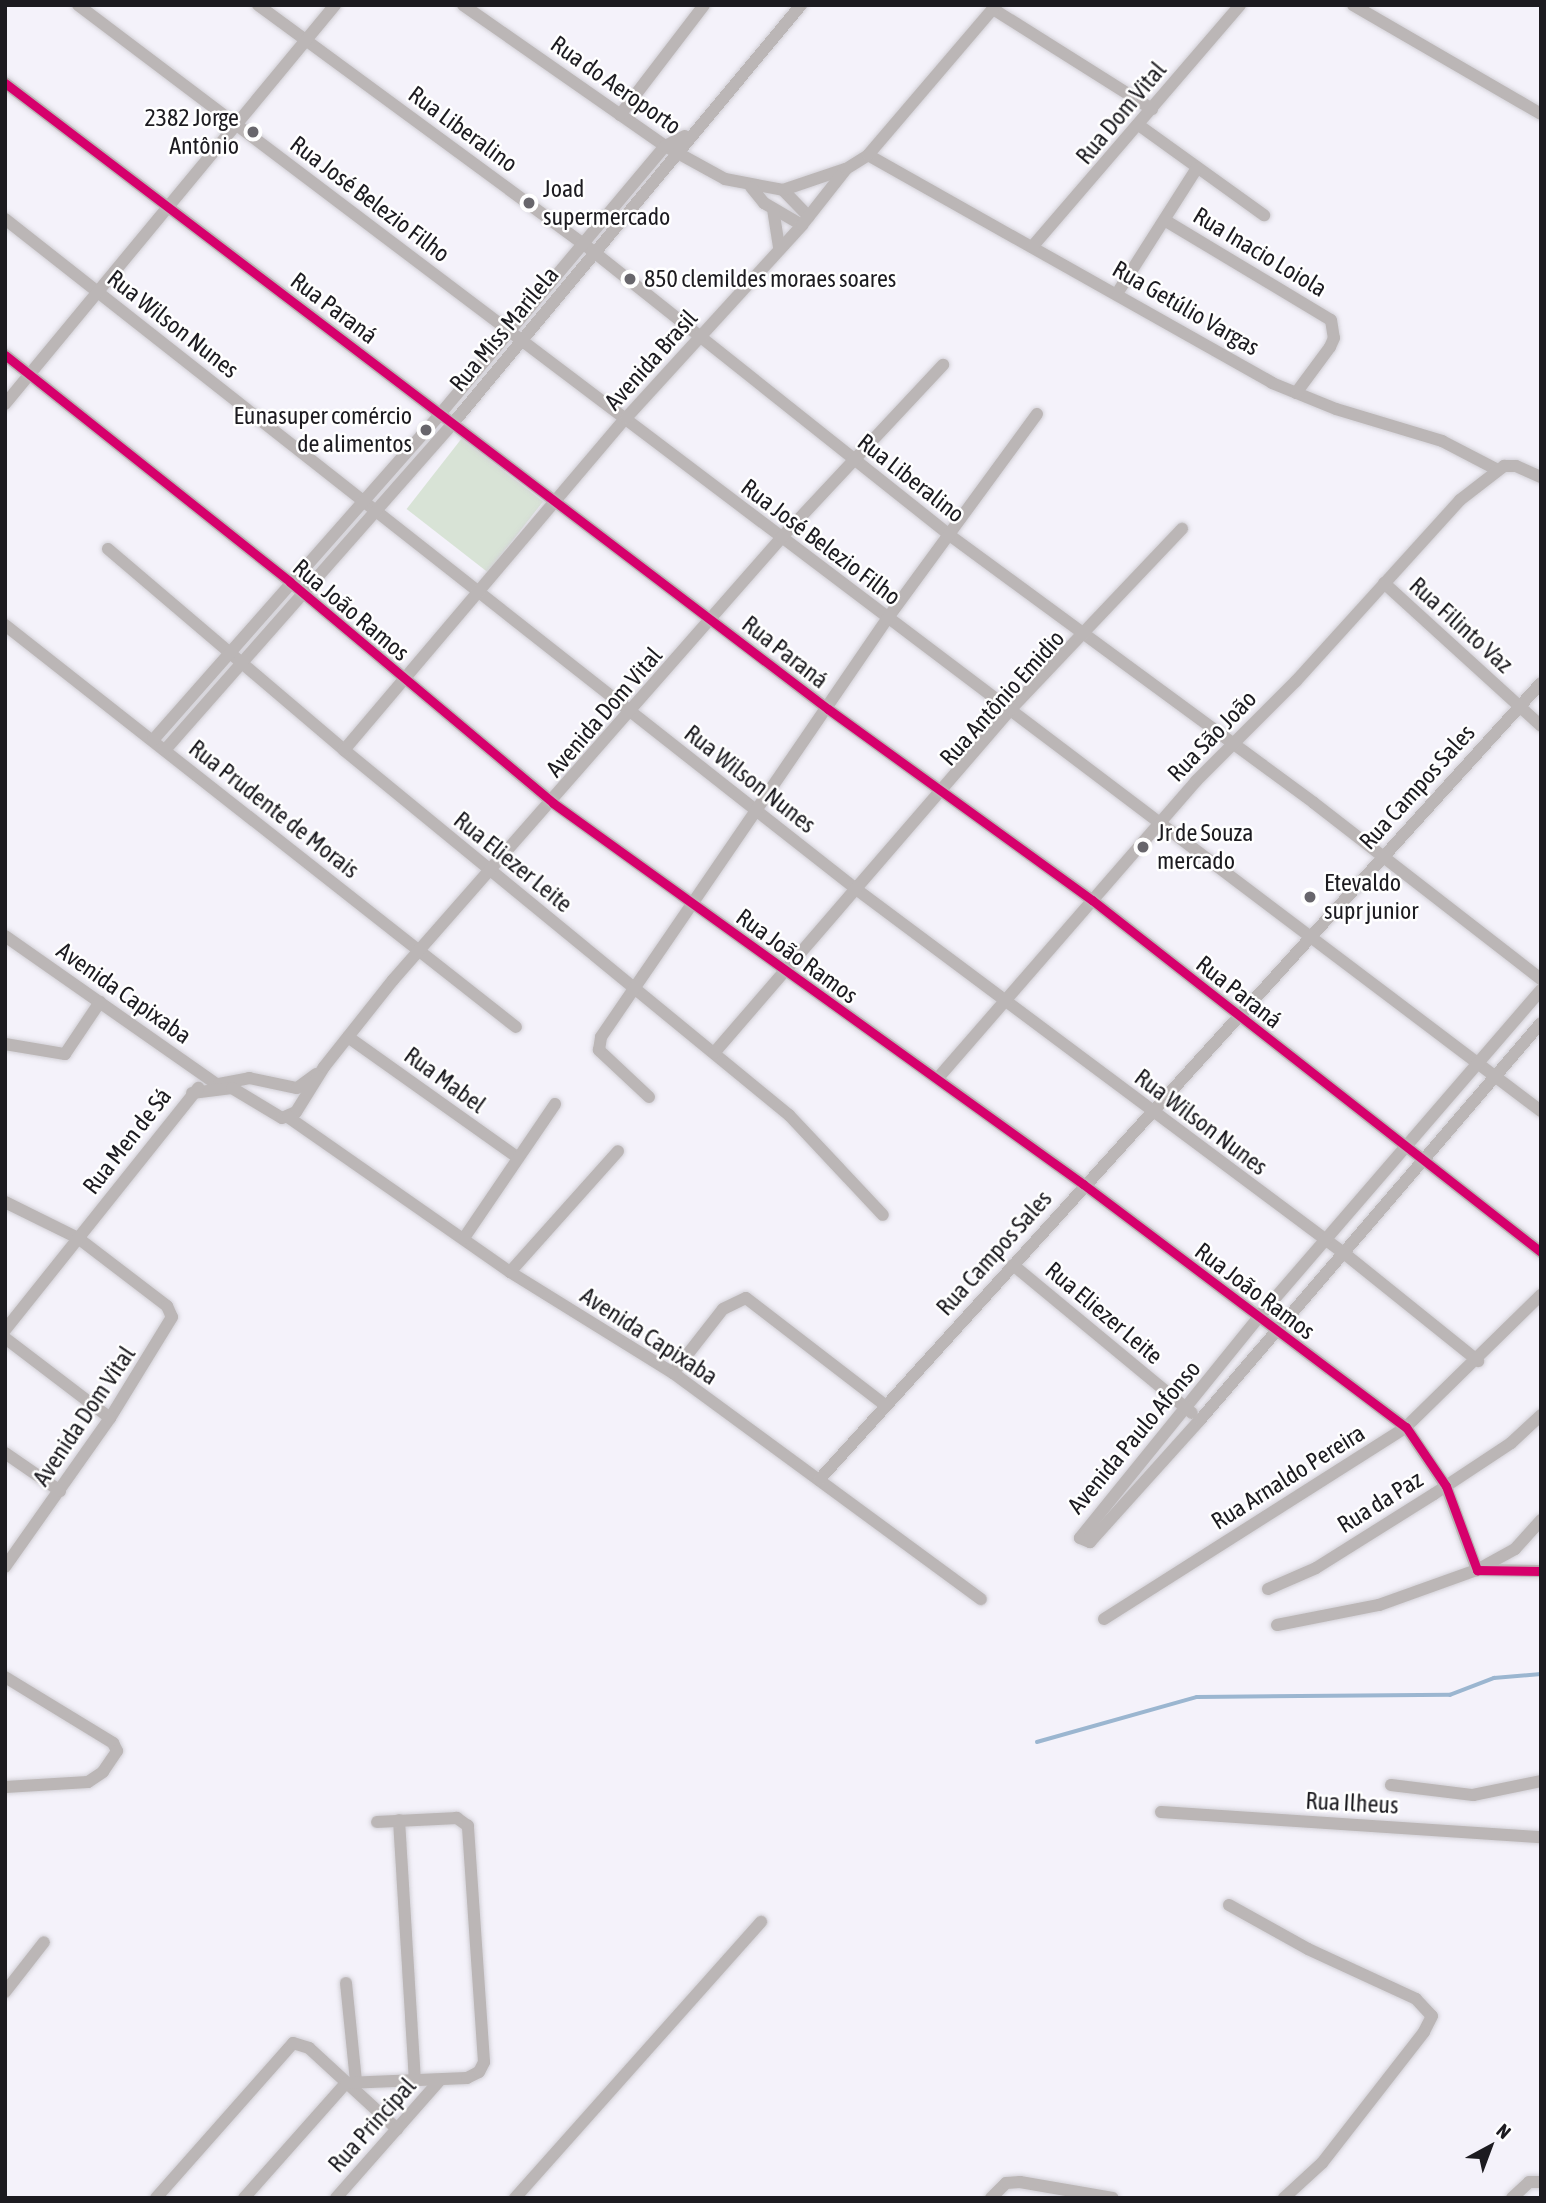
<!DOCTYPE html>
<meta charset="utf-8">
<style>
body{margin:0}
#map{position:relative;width:1546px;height:2203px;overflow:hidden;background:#f4f2fa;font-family:"Asap Condensed",sans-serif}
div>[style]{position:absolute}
.green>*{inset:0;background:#d8e3d6;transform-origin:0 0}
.stream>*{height:3.5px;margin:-1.75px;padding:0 1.75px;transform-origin:1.75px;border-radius:1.75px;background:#9bb6d0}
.roads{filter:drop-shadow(0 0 2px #d2d0d6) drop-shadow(0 0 2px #d2d0d6)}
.street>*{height:12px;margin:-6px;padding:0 6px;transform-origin:6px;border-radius:6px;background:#bbb6b6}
.cycleway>*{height:9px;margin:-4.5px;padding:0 4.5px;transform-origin:4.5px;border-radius:4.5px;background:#d6006c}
.dots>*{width:19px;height:19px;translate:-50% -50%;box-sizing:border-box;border:4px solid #fff;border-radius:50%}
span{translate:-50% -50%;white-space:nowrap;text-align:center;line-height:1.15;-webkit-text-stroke:5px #fff;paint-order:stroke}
.street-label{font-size:24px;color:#1c1b20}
.poi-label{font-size:24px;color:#1c1b20}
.right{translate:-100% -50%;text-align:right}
.left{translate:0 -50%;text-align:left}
.frame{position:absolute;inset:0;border:7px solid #1c1b20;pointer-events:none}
.north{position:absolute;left:1455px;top:2112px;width:70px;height:70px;-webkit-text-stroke:5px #fff;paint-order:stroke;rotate:41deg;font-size:19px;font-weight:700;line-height:28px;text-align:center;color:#1c1b20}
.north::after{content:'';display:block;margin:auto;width:24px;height:32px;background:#1c1b20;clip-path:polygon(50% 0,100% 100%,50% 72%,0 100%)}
</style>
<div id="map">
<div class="green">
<i style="left:462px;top:438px;width:103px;height:90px;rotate:38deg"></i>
</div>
<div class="stream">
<i style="left:1037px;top:1742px;width:166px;rotate:-15.7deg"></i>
<i style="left:1197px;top:1697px;width:253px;rotate:-0.5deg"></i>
<i style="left:1450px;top:1695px;width:47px;rotate:-21.1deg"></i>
<i style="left:1494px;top:1678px;width:47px;rotate:-4.9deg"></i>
</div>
<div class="roads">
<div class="street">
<i style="left:78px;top:5px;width:1834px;rotate:37.09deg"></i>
<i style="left:258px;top:5px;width:406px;rotate:36.3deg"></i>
<i style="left:585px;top:245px;width:464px;rotate:38.5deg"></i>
<i style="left:948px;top:534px;width:454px;rotate:36.3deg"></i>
<i style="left:1314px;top:803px;width:287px;rotate:37.8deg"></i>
<i style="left:463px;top:5px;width:246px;rotate:34.9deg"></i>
<i style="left:665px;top:146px;width:68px;rotate:28.8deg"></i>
<i style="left:725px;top:179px;width:59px;rotate:10.7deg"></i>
<i style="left:783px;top:190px;width:37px;rotate:46deg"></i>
<i style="left:1353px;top:5px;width:217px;rotate:30.1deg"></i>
<i style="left:993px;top:9px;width:188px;rotate:32.2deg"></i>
<i style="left:5px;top:83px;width:1034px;rotate:37.26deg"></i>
<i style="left:828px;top:709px;width:326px;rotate:35.9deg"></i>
<i style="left:1092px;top:900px;width:571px;rotate:38.1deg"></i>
<i style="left:620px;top:115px;width:138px;rotate:-52.6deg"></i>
<i style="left:1140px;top:126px;width:153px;rotate:35.7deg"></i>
<i style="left:868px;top:155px;width:464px;rotate:29.4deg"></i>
<i style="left:1272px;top:383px;width:69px;rotate:22.1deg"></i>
<i style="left:1336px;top:409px;width:111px;rotate:16.8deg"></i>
<i style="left:1442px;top:441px;width:61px;rotate:27.4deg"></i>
<i style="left:751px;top:187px;width:21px;rotate:51deg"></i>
<i style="left:764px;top:203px;width:44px;rotate:30.1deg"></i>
<i style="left:783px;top:190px;width:65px;rotate:-18.7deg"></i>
<i style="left:773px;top:209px;width:39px;rotate:81deg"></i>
<i style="left:5px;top:219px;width:1083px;rotate:38.21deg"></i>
<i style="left:856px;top:889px;width:610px;rotate:36.74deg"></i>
<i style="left:1345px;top:1254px;width:171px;rotate:38.8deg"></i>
<i style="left:1166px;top:221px;width:192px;rotate:31deg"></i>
<i style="left:1331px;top:320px;width:18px;rotate:81deg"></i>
<i style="left:1334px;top:338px;width:10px;rotate:114deg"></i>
<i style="left:1330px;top:347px;width:57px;rotate:126.5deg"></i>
<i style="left:1032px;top:247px;width:319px;rotate:-49.3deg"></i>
<i style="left:1118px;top:292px;width:147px;rotate:-57.5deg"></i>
<i style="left:5px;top:355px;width:364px;rotate:38.5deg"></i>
<i style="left:290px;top:582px;width:344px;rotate:40deg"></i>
<i style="left:553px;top:803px;width:653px;rotate:35.71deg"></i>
<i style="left:1083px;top:1184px;width:404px;rotate:37deg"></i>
<i style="left:1406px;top:1427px;width:71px;rotate:55.9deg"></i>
<i style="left:1446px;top:1486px;width:90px;rotate:69.7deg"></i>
<i style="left:1477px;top:1570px;width:64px;rotate:0.9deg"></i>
<i style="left:5px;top:404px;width:518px;rotate:-50.41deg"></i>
<i style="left:108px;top:549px;width:310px;rotate:40.4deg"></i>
<i style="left:344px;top:750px;width:576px;rotate:39.36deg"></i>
<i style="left:789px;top:1115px;width:137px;rotate:46.8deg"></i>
<i style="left:1384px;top:583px;width:212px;rotate:42.3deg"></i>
<i style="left:5px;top:625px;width:650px;rotate:38.19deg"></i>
<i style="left:153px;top:740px;width:436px;rotate:-48.6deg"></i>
<i style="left:441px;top:413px;width:349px;rotate:-50deg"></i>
<i style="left:665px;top:146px;width:22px;rotate:-27deg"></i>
<i style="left:165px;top:750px;width:437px;rotate:-48.6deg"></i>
<i style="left:454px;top:422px;width:542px;rotate:-50.23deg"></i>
<i style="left:344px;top:750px;width:436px;rotate:-49.7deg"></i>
<i style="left:626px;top:418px;width:261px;rotate:-47.6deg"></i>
<i style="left:802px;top:225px;width:71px;rotate:-51.8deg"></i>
<i style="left:846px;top:169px;width:26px;rotate:-32deg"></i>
<i style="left:868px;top:155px;width:197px;rotate:-49.5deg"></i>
<i style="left:5px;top:936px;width:260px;rotate:35deg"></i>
<i style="left:1541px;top:990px;width:433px;rotate:130.8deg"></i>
<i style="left:1258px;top:1318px;width:283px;rotate:129deg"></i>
<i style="left:1080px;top:1538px;width:11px;rotate:22deg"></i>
<i style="left:1090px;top:1542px;width:164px;rotate:-48deg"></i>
<i style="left:1200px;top:1420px;width:523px;rotate:-49.34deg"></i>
<i style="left:348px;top:1037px;width:207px;rotate:35.4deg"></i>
<i style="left:5px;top:1044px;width:61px;rotate:9.5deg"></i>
<i style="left:65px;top:1054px;width:63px;rotate:-56.1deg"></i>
<i style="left:714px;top:1053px;width:453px;rotate:-49.2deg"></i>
<i style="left:1010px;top:710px;width:250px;rotate:-46.5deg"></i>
<i style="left:938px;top:1078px;width:393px;rotate:-49deg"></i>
<i style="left:1196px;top:781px;width:141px;rotate:-45deg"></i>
<i style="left:1296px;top:681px;width:244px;rotate:-47.8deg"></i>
<i style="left:1460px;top:500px;width:56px;rotate:-37.7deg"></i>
<i style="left:1504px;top:466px;width:12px"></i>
<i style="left:1516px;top:466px;width:27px;rotate:24deg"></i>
<i style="left:219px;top:1084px;width:31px;rotate:-11deg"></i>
<i style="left:249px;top:1078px;width:49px;rotate:11.8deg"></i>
<i style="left:297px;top:1088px;width:24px;rotate:-36deg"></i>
<i style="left:192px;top:1093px;width:40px;rotate:-7.1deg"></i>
<i style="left:232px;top:1088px;width:58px;rotate:31deg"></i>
<i style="left:282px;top:1118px;width:15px;rotate:-23deg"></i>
<i style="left:296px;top:1112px;width:53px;rotate:-58.1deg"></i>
<i style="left:324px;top:1067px;width:111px;rotate:-51.6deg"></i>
<i style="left:393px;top:980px;width:590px;rotate:-48.71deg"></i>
<i style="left:782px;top:537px;width:236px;rotate:-46.9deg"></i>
<i style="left:649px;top:1097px;width:69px;rotate:-136.8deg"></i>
<i style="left:599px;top:1050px;width:13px;rotate:-81deg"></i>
<i style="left:601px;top:1037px;width:506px;rotate:-55.62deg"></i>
<i style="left:887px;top:619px;width:254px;rotate:-53.8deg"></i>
<i style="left:288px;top:1117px;width:271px;rotate:34.9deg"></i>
<i style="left:510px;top:1272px;width:192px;rotate:31.8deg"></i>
<i style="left:673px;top:1373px;width:382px;rotate:36.3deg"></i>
<i style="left:5px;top:1202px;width:81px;rotate:26.3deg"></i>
<i style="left:78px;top:1238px;width:112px;rotate:37.4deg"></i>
<i style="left:167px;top:1306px;width:12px;rotate:66deg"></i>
<i style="left:172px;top:1317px;width:119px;rotate:121.5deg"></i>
<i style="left:110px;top:1418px;width:182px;rotate:125.2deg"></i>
<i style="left:464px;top:1238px;width:162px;rotate:-55.8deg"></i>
<i style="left:1013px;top:1265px;width:232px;rotate:39.6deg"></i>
<i style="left:510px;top:1272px;width:162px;rotate:-48.2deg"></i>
<i style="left:5px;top:1330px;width:310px;rotate:-51.4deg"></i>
<i style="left:5px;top:1338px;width:132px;rotate:37.3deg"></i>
<i style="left:673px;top:1373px;width:81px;rotate:-52deg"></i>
<i style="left:723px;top:1309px;width:25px;rotate:-26deg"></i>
<i style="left:746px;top:1298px;width:175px;rotate:37.6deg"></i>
<i style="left:5px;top:1453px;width:67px;rotate:34.6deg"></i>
<i style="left:819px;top:1480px;width:1075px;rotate:-47.83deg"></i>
<i style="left:1268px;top:1589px;width:52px;rotate:-23.6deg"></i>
<i style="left:1316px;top:1568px;width:139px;rotate:-32.1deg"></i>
<i style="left:1434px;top:1494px;width:92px;rotate:-33.5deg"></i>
<i style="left:1511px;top:1443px;width:41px;rotate:-43deg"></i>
<i style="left:1104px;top:1619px;width:358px;rotate:-32.4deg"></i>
<i style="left:1406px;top:1427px;width:189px;rotate:-44.4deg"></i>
<i style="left:1277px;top:1625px;width:104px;rotate:-11.1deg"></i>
<i style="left:1379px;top:1605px;width:104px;rotate:-19.7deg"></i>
<i style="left:1477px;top:1570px;width:43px;rotate:-28.9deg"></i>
<i style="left:1515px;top:1549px;width:39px;rotate:-48deg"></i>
<i style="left:5px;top:1677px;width:127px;rotate:31.4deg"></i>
<i style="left:113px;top:1743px;width:9px;rotate:63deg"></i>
<i style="left:117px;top:1751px;width:25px;rotate:124deg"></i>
<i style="left:103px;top:1772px;width:18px;rotate:146deg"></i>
<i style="left:88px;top:1782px;width:83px;rotate:176.6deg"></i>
<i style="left:1391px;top:1785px;width:83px;rotate:7deg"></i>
<i style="left:1473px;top:1795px;width:69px;rotate:-11.6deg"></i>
<i style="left:1161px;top:1812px;width:381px;rotate:3.8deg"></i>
<i style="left:399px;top:1820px;width:260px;rotate:86.5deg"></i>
<i style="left:1229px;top:1905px;width:90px;rotate:29.1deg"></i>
<i style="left:1308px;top:1949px;width:119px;rotate:24.8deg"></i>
<i style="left:1416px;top:1999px;width:23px;rotate:47deg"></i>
<i style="left:1432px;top:2016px;width:18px;rotate:117deg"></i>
<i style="left:1424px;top:2032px;width:166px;rotate:127.9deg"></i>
<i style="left:1322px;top:2163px;width:52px;rotate:137.4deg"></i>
<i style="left:346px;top:1983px;width:100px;rotate:84.2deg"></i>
<i style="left:5px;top:1992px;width:63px;rotate:-52deg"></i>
<i style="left:156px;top:2198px;width:207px;rotate:-48.5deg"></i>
<i style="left:293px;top:2043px;width:17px;rotate:17deg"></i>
<i style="left:309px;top:2048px;width:120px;rotate:42.6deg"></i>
<i style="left:244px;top:2198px;width:154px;rotate:-48.4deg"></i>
<i style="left:346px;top:2083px;width:121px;rotate:-2.4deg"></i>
<i style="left:467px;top:2078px;width:13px;rotate:-27deg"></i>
<i style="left:479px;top:2072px;width:11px;rotate:-63deg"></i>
<i style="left:484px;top:2062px;width:237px;rotate:-93.9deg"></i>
<i style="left:468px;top:1826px;width:14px;rotate:-144deg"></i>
<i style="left:457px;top:1818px;width:80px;rotate:177.1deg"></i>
<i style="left:336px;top:2198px;width:157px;rotate:-48.6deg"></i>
<i style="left:515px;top:2198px;width:370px;rotate:-48.3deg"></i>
<i style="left:991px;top:2198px;width:21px;rotate:-45deg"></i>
<i style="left:1006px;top:2183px;width:14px;rotate:-4deg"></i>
<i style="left:1020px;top:2182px;width:94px;rotate:9.8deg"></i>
<i style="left:1512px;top:2198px;width:23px;rotate:-43deg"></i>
<i style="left:1529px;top:2182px;width:12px"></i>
</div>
</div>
<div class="cycleway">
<i style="left:5px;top:83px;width:1034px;rotate:37.26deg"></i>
<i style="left:828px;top:709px;width:326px;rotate:35.9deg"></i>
<i style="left:1092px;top:900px;width:571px;rotate:38.1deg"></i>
<i style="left:5px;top:355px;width:364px;rotate:38.5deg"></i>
<i style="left:290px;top:582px;width:344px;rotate:40deg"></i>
<i style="left:553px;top:803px;width:653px;rotate:35.71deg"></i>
<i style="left:1083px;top:1184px;width:404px;rotate:37deg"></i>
<i style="left:1406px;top:1427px;width:71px;rotate:55.9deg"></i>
<i style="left:1446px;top:1486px;width:90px;rotate:69.7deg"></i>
<i style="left:1477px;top:1570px;width:64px;rotate:0.9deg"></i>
</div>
<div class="dots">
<i style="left:253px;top:132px;background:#68666c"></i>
<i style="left:529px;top:203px;background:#68666c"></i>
<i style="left:630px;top:279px;background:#68666c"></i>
<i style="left:426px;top:430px;background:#68666c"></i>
<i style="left:1143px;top:847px;background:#68666c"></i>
<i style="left:1310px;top:897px;background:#68666c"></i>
</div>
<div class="street-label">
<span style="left:616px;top:85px;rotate:35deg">Rua do Aeroporto</span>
<span style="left:1121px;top:113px;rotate:-50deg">Rua Dom Vital</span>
<span style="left:463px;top:129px;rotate:36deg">Rua Liberalino</span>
<span style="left:370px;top:199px;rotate:37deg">Rua José Belezio Filho</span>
<span style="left:1260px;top:252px;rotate:31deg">Rua Inacio Loiola</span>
<span style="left:334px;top:308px;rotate:37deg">Rua Paraná</span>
<span style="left:1186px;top:308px;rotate:30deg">Rua Getúlio Vargas</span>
<span style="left:173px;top:324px;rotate:38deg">Rua Wilson Nunes</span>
<span style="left:504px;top:329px;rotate:-50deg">Rua Miss Marilela</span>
<span style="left:651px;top:360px;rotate:-48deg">Avenida Brasil</span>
<span style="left:911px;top:478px;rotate:38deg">Rua Liberalino</span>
<span style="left:821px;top:542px;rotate:37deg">Rua José Belezio Filho</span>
<span style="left:351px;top:610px;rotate:40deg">Rua João Ramos</span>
<span style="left:1461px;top:625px;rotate:42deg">Rua Filinto Vaz</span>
<span style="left:785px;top:652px;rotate:38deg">Rua Paraná</span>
<span style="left:1002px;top:698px;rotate:-48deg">Rua Antônio Emidio</span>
<span style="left:604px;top:712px;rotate:-49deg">Avenida Dom Vital</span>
<span style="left:1212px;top:736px;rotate:-46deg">Rua São João</span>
<span style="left:750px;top:779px;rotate:38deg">Rua Wilson Nunes</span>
<span style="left:1417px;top:787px;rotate:-48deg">Rua Campos Sales</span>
<span style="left:274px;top:809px;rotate:38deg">Rua Prudente de Morais</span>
<span style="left:513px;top:862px;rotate:39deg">Rua Eliezer Leite</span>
<span style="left:797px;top:956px;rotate:36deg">Rua João Ramos</span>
<span style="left:1239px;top:992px;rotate:38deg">Rua Paraná</span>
<span style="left:124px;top:993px;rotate:35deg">Avenida Capixaba</span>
<span style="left:445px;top:1080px;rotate:36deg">Rua Mabel</span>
<span style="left:1201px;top:1122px;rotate:37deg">Rua Wilson Nunes</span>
<span style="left:127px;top:1141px;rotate:-52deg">Rua Men de Sá</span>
<span style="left:994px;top:1253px;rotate:-48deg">Rua Campos Sales</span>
<span style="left:1255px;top:1291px;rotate:37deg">Rua João Ramos</span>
<span style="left:1104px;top:1313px;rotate:40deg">Rua Eliezer Leite</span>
<span style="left:649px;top:1336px;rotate:33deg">Avenida Capixaba</span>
<span style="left:84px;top:1416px;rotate:-56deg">Avenida Dom Vital</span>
<span style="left:1134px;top:1437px;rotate:-50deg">Avenida Paulo Afonso</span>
<span style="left:1288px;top:1477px;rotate:-32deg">Rua Arnaldo Pereira</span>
<span style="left:1380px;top:1502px;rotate:-32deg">Rua da Paz</span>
<span style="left:1352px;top:1803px;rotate:3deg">Rua Ilheus</span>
<span style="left:372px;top:2125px;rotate:-48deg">Rua Principal</span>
</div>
<div class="poi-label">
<span class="right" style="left:239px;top:132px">2382 Jorge<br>Antônio</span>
<span class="left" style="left:543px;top:203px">Joad<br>supermercado</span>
<span class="left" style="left:644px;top:279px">850 clemildes moraes soares</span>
<span class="right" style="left:412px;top:430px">Eunasuper comércio<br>de alimentos</span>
<span class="left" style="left:1157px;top:847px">Jr de Souza<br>mercado</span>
<span class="left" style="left:1324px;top:897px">Etevaldo<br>supr junior</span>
</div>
<div class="frame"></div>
<div class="north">N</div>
</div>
